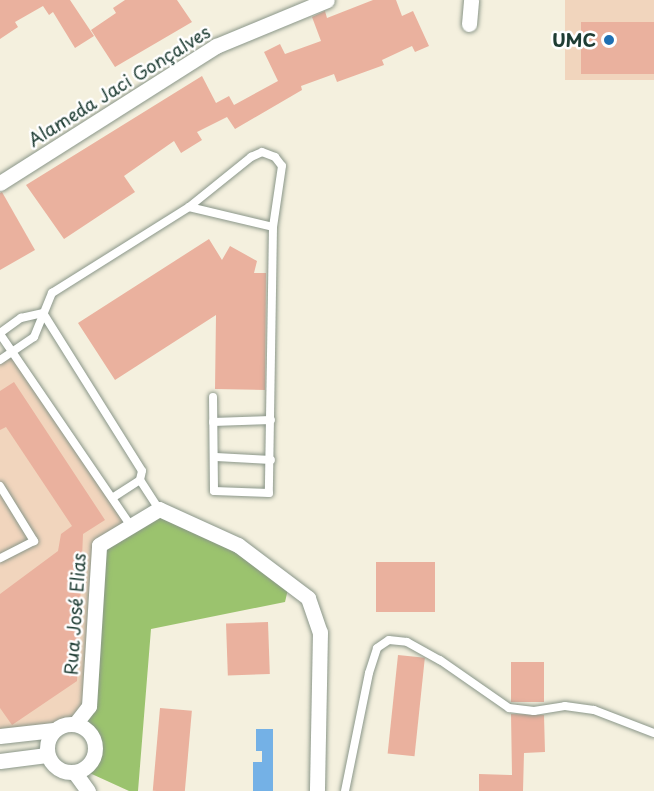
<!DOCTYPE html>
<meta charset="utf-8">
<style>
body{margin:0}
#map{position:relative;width:654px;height:791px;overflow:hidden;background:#f4f0de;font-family:"Playpen Sans",sans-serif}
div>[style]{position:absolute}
.built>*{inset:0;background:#f1d5bd;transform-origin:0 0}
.green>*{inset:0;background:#9bc36e}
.water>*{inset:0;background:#74b1e6}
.building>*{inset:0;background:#eab19e;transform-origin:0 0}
.roads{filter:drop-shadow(0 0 2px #8a9689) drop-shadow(0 0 2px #8a9689)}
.lane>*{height:8px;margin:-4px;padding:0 4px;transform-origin:4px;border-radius:4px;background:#fff}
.street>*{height:15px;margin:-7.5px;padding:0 7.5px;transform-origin:7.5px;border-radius:7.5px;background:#fff}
.street>.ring{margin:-7.5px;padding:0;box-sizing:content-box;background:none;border:15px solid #fff;border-radius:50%}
.dots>*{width:16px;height:16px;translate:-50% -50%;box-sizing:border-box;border:3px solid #fff;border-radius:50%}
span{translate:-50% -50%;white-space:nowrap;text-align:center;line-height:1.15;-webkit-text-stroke:5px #fff;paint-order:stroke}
.poi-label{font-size:18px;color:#1f3d34;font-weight:700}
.right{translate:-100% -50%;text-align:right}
.street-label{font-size:18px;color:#1f3d34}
</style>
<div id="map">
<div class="built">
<i style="left:565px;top:0;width:89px;height:80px"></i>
<i style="clip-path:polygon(12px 352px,131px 526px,89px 706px,75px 724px,0 737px,0 360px)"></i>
</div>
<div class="green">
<i style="clip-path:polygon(159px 509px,238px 545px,289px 585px,285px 602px,151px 629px,138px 791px,129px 791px,83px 770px,94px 757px,94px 740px,75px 724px,89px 706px,99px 545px)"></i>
</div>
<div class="water">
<i style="clip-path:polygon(256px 729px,273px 729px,273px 791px,253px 791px,253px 762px,262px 762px,262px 751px,256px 751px)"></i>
</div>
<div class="building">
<i style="clip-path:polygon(0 0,70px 0,94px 36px,75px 48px,53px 12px,49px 15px,43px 6px,15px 22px,18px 27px,0 39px)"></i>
<i style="clip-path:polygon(125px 0,177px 0,192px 22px,115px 67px,91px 30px,116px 13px,113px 8px)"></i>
<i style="clip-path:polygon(373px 0,396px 0,402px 16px,413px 11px,429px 46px,415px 52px,412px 46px,382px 60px,384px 65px,337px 82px,334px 74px,301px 86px,302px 90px,235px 129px,227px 117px,197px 132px,202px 140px,181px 153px,174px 141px,124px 176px,135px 192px,64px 239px,26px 185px,202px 76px,216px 103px,229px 96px,234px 105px,278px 81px,264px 52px,280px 44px,285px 54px,321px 41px,312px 17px,325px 11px,327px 18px)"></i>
<i style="left:581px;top:22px;width:73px;height:52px"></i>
<i style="clip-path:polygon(2px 192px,35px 250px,0 270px,0 193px)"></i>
<i style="clip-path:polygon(209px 239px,222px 260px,230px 246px,257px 261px,254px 273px,266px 273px,265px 390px,215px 389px,216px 315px,115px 380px,78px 323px)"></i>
<i style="clip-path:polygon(14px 382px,105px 520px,83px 534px,77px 681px,12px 725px,0 708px,0 594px,58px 551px,61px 534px,72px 526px,6px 427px,0 430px,0 391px)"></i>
<i style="left:376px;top:562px;width:59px;height:50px"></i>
<i style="left:268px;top:622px;width:52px;height:42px;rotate:88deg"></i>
<i style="left:398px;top:655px;width:27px;height:99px;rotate:6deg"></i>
<i style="left:511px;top:662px;width:33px;height:40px"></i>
<i style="left:160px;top:708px;width:32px;height:83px;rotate:5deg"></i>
<i style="clip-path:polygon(511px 714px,544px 715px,545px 752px,524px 753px,523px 791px,479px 791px,479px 774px,512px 775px)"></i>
</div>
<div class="roads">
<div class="lane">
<i style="left:189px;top:207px;width:80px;rotate:-38.9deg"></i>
<i style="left:251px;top:157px;width:12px;rotate:-24deg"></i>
<i style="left:262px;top:152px;width:14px;rotate:21deg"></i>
<i style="left:275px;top:157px;width:11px;rotate:52deg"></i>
<i style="left:282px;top:166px;width:62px;rotate:98.4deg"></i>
<i style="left:43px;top:313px;width:186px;rotate:57.9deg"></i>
<i style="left:142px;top:471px;width:9px;rotate:103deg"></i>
<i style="left:140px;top:480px;width:33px;rotate:147deg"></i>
<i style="left:0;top:333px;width:26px;rotate:-36deg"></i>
<i style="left:21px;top:318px;width:23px;rotate:-13deg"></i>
<i style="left:0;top:334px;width:232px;rotate:55.7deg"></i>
<i style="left:0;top:360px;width:41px;rotate:-34.1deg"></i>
<i style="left:34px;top:337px;width:48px;rotate:-67.8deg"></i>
<i style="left:52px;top:293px;width:162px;rotate:-32.1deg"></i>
<i style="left:189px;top:207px;width:86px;rotate:13.4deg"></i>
<i style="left:273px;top:227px;width:266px;rotate:90.9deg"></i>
<i style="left:269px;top:493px;width:55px;rotate:-177.9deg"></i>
<i style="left:214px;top:491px;width:94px;rotate:-90.6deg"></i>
<i style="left:213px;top:422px;width:58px;rotate:-2deg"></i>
<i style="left:216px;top:457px;width:55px;rotate:3.1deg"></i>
<i style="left:140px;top:480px;width:35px;rotate:57deg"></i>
<i style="left:0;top:486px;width:65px;rotate:58.3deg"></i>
<i style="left:34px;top:541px;width:38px;rotate:153deg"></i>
<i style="left:345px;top:791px;width:120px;rotate:-78.5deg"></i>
<i style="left:369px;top:673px;width:26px;rotate:-72deg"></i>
<i style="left:377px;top:648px;width:14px;rotate:-34deg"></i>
<i style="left:389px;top:640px;width:18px;rotate:6deg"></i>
<i style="left:407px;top:642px;width:38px;rotate:29deg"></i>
<i style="left:440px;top:660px;width:84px;rotate:34.8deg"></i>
<i style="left:509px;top:708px;width:25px;rotate:7deg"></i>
<i style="left:534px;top:711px;width:31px;rotate:-9deg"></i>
<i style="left:565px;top:706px;width:29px;rotate:8deg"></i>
<i style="left:594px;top:710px;width:64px;rotate:21deg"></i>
</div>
<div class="street">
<i style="left:469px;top:24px;width:24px;rotate:-85deg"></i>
<i style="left:0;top:183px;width:256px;rotate:-32.4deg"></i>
<i style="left:216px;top:46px;width:120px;rotate:-22.5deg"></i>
<i class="ring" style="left:47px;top:724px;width:33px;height:33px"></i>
<i style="left:75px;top:724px;width:23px;rotate:-52deg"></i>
<i style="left:89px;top:706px;width:161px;rotate:-86.4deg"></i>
<i style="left:99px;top:545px;width:70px;rotate:-31deg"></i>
<i style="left:159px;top:509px;width:87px;rotate:24.5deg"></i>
<i style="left:238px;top:545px;width:88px;rotate:37.1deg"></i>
<i style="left:308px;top:598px;width:36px;rotate:71deg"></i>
<i style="left:320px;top:632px;width:159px;rotate:91.1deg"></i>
<i style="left:0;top:736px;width:54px;rotate:-6.3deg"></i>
<i style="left:0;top:761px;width:47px;rotate:-7.3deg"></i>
<i style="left:75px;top:773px;width:22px;rotate:54deg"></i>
</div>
</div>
<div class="dots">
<i style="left:609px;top:40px;background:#1f6fb2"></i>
</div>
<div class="poi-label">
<span class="right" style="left:596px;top:40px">UMC</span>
</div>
<div class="street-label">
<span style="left:119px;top:86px;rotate:-32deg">Alameda Jaci Gonçalves</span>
<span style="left:75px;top:614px;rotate:-86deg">Rua José Elias</span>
</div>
</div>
